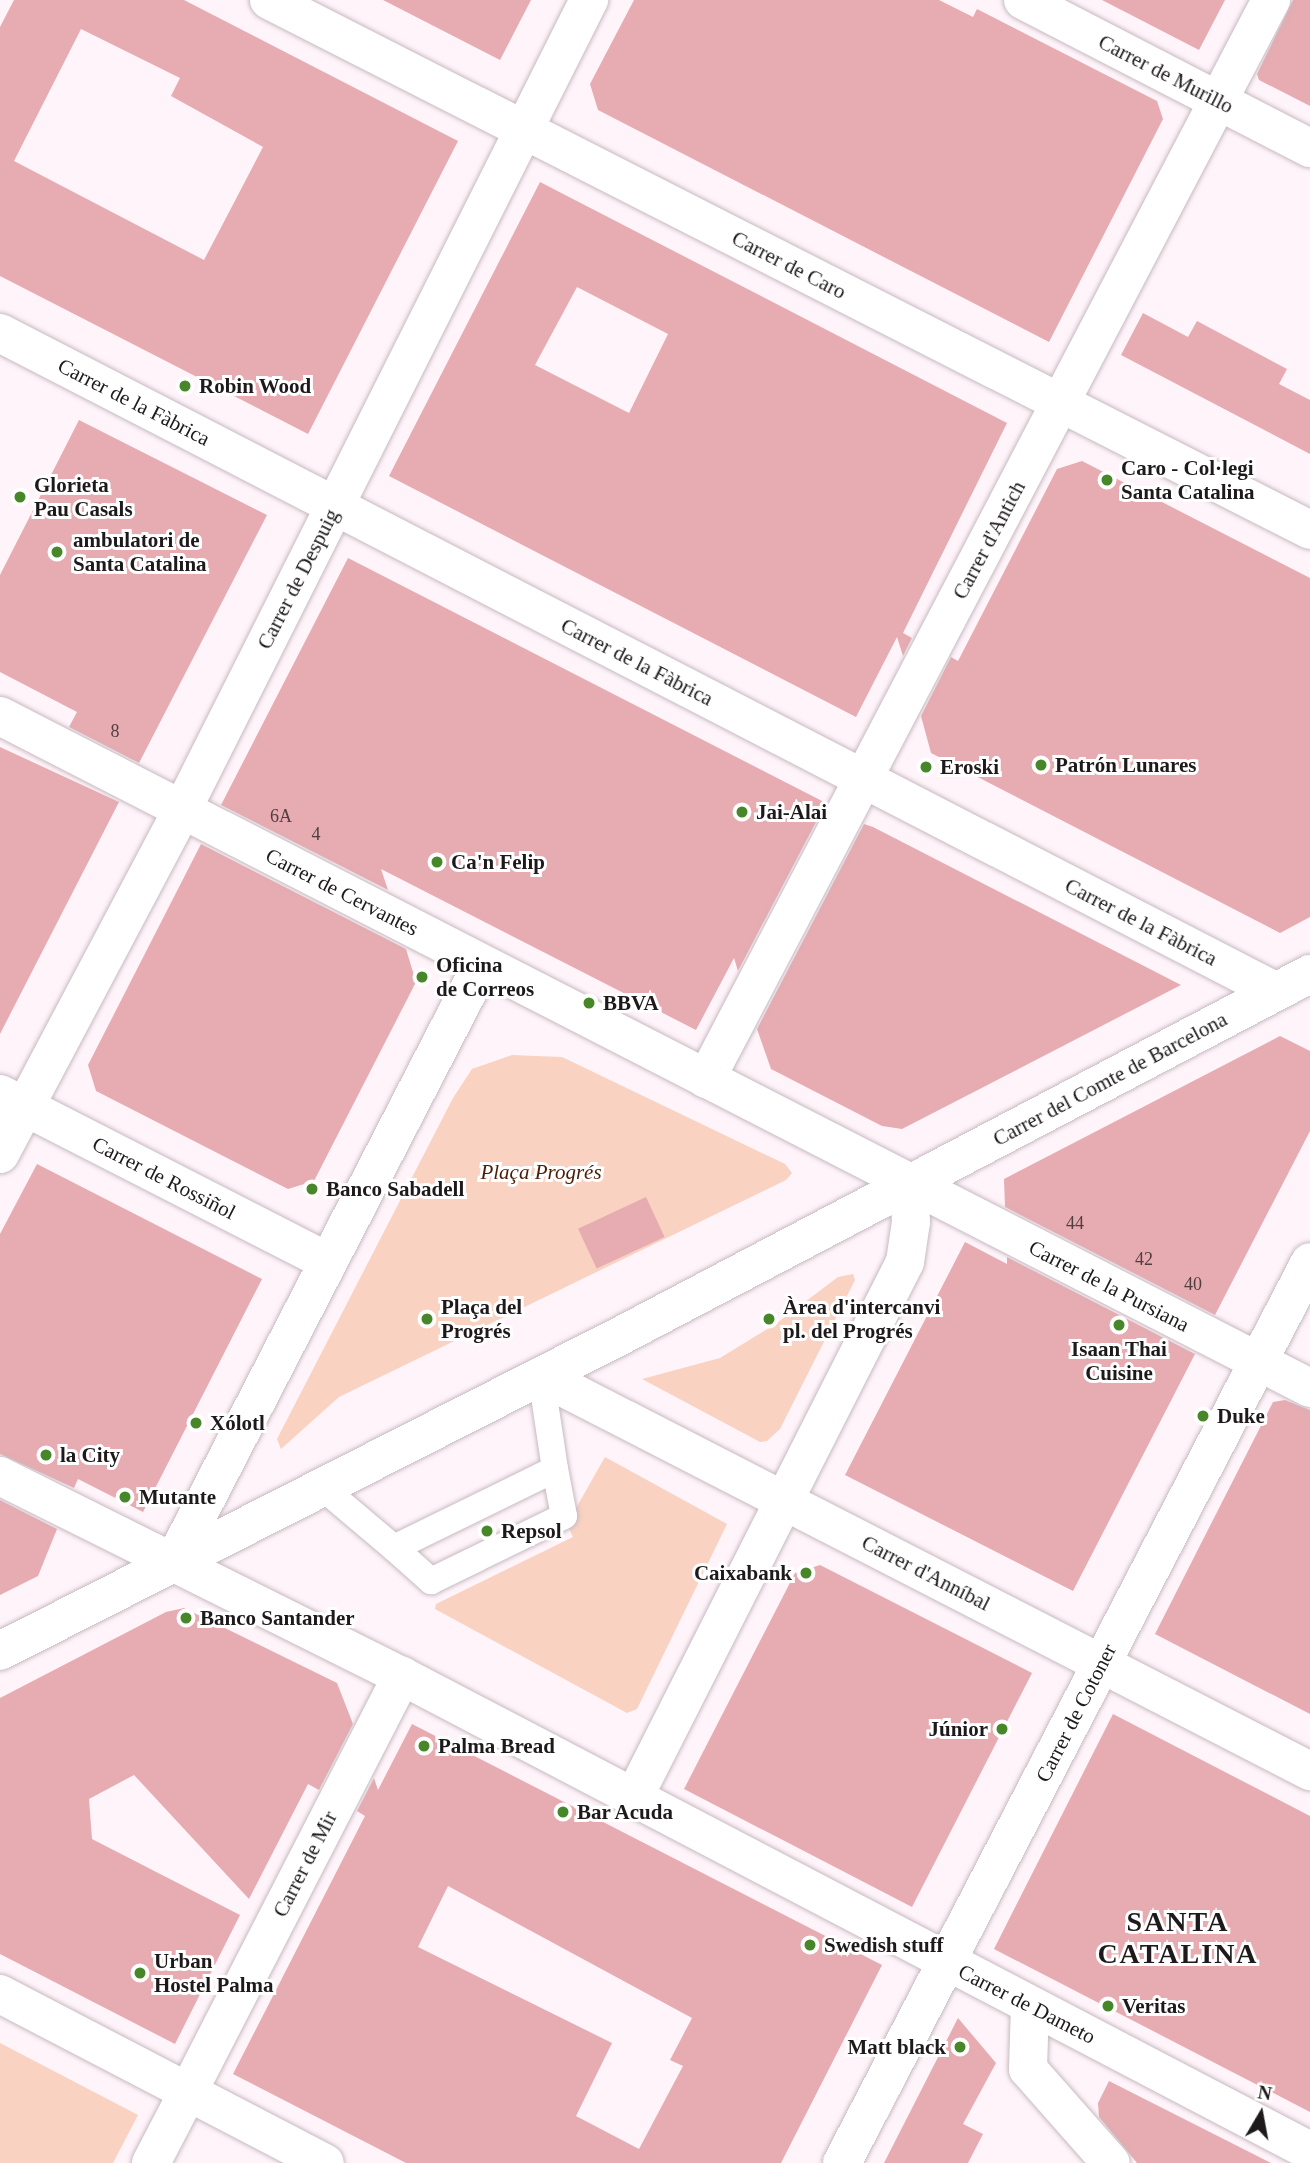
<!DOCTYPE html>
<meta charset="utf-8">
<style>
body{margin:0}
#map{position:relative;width:1310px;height:2163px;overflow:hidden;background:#fff4fa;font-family:"Times New Roman",serif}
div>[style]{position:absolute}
.green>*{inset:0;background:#f9d2c1}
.building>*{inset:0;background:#e6acb1;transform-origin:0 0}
.roads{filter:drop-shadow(0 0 2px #c7bac1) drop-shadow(0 0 2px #c7bac1)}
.service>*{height:26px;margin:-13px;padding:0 13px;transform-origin:13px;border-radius:13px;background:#fff}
.pedestrian>*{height:38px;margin:-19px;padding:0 19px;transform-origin:19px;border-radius:19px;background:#fff}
.minor>*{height:38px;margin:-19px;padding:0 19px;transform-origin:19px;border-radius:19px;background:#fff}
.tertiary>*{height:38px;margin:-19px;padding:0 19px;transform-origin:19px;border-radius:19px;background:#fff}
.dots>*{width:19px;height:19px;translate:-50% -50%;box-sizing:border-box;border:4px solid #fff;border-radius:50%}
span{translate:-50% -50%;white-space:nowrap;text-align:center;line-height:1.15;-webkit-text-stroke:6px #fff;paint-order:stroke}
.number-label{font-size:18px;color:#503e41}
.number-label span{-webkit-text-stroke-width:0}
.street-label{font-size:21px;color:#1e1a1c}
.poi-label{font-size:21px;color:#1e1a1c;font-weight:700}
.left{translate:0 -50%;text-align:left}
.right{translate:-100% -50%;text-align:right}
.park-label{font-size:21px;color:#4b1d04;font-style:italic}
.district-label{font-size:28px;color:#1e1a1c;font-weight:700;letter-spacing:2px}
.north{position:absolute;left:1226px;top:2079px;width:70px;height:70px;-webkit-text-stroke:5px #fff;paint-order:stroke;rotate:10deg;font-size:19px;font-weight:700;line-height:28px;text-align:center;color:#1e1a1c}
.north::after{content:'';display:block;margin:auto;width:24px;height:32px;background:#1e1a1c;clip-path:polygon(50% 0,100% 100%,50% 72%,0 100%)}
</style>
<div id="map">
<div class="green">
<i style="clip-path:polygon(512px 1055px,562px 1057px,785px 1164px,792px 1173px,786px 1180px,339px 1397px,281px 1449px,277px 1439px,453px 1098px,472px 1069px)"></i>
<i style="clip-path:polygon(853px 1274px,855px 1280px,780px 1429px,767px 1441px,760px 1442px,642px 1379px,720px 1358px,777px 1323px,838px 1277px)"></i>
<i style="clip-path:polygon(605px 1457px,727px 1524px,637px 1709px,627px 1713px,435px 1609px,436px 1604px,573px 1537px,567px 1524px)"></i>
<i style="clip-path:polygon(0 2043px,138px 2115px,113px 2163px,0 2163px)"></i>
</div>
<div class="building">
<i style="clip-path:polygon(evenodd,14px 0,184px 0,458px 141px,308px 434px,0 276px,0 27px,14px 0,81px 29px,180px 78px,171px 96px,263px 147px,204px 260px,14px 161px,81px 29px)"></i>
<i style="clip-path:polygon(383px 0,531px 0,500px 60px)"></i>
<i style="clip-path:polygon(634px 0,939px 0,973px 17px,977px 9px,1157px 101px,1163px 119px,1049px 342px,598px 110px,590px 84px)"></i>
<i style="clip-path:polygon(1102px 0,1225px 0,1199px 50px)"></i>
<i style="clip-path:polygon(1293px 0,1310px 0,1310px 106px,1259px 80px,1257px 74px)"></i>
<i style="clip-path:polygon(evenodd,540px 182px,1007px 423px,903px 633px,912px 638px,903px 656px,897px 637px,856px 717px,389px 476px,540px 182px,577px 287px,668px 334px,629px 413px,535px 365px,577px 287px)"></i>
<i style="clip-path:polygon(1143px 313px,1188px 337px,1197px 321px,1287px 369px,1279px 384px,1310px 400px,1310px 454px,1121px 355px)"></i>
<i style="clip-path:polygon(79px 420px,267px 515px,139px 763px,69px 727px,77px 712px,0 672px,0 575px)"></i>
<i style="clip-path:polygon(1082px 461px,1310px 578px,1310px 917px,1280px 933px,931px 753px,921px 716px,951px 657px,958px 661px,1057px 469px)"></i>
<i style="clip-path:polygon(348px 558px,826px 803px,738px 971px,734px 958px,696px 1030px,381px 869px,388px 890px,221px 805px)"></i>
<i style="clip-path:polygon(0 747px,119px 802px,0 1034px)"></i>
<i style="clip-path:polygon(864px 824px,873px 827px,1181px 985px,902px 1129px,882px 1126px,771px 1069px,757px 1029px)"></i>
<i style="clip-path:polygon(201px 844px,406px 949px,416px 982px,314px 1181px,288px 1189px,96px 1091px,88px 1065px)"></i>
<i style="clip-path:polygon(1280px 1036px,1310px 1051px,1310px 1131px,1215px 1315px,1005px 1207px,1004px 1179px)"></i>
<i style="clip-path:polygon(37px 1164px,262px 1279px,143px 1512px,78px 1479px,74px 1488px,0 1454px,0 1234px)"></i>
<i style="left:646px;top:1197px;width:44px;height:75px;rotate:65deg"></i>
<i style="clip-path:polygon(965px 1242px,1007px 1264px,1007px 1257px,1195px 1354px,1073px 1591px,845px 1475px)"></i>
<i style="clip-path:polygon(1285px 1400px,1310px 1410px,1310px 1714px,1155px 1634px,1273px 1402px)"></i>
<i style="clip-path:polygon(0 1500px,57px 1529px,38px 1576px,0 1595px)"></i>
<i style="clip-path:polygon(820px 1565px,1032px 1673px,912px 1907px,684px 1789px,795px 1573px)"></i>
<i style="clip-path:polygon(184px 1608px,337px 1683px,353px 1724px,319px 1790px,308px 1784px,249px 1899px,134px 1775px,89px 1799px,92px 1839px,240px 1915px,175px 2044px,0 1954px,0 1698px,166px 1612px)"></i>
<i style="clip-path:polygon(1113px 1714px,1310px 1816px,1310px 2112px,994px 1949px)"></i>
<i style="clip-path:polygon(evenodd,412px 1724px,882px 1965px,781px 2163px,406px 2163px,233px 2074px,365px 1816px,357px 1811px,374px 1778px,378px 1790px,412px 1724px,448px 1886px,692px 2018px,670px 2060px,683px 2066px,639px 2149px,576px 2116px,612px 2043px,418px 1947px,448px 1886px)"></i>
<i style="clip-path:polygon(958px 2018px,996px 2063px,963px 2124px,983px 2134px,968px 2163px,884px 2163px)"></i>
<i style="clip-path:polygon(1109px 2081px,1271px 2163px,1137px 2163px,1099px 2117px,1098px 2103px)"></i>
</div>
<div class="roads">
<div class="service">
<i style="left:323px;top:1488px;width:93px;rotate:40.2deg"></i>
<i style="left:394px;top:1548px;width:179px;rotate:-26.1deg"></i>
<i style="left:555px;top:1469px;width:94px;rotate:-98.6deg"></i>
<i style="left:394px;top:1548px;width:50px;rotate:41.7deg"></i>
<i style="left:431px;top:1581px;width:148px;rotate:-26deg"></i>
<i style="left:564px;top:1516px;width:48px;rotate:-100.8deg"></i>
</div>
<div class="pedestrian">
<i style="left:151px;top:2163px;width:80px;rotate:-62.5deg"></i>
</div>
<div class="minor">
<i style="left:269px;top:0;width:1168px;rotate:26.98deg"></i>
<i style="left:1023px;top:0;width:323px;rotate:27.3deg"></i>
<i style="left:0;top:333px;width:1435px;rotate:27.3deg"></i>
<i style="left:0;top:716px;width:1472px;rotate:27.16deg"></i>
<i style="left:706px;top:1079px;width:1218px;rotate:-62.36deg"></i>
<i style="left:0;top:1094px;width:367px;rotate:27.1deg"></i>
<i style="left:0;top:1154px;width:389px;rotate:-62.1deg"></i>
<i style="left:182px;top:810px;width:907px;rotate:-63.32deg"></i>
<i style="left:541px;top:1376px;width:865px;rotate:27.19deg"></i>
<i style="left:0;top:1476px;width:449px;rotate:26.5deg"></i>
<i style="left:402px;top:1676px;width:1025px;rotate:27.62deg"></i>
<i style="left:173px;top:1563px;width:674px;rotate:-62.71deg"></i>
<i style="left:633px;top:1799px;width:602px;rotate:-63.14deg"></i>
<i style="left:905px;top:1262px;width:40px;rotate:-81.5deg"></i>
<i style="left:911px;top:1222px;width:38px;rotate:-93deg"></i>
<i style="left:0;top:1994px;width:366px;rotate:27.5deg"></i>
<i style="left:1030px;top:2005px;width:64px;rotate:91.8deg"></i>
<i style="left:1028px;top:2069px;width:125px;rotate:48.6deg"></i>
<i style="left:188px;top:2092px;width:468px;rotate:-62.8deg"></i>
<i style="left:842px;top:2163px;width:1015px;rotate:-62.55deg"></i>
</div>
<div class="tertiary">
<i style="left:0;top:1651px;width:700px;rotate:-26.93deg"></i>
<i style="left:624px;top:1334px;width:775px;rotate:-27.69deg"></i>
</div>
</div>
<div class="dots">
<i style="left:185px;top:386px;background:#478729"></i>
<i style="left:1107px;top:480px;background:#478729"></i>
<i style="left:20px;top:497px;background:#478729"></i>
<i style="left:57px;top:552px;background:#478729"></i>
<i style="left:1041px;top:765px;background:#478729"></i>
<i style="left:926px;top:767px;background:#478729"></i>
<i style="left:742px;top:812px;background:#478729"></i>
<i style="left:437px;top:862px;background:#478729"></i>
<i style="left:422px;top:977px;background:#478729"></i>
<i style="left:589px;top:1003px;background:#478729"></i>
<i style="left:312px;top:1189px;background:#478729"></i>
<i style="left:427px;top:1319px;background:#478729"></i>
<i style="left:769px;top:1319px;background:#478729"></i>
<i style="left:1119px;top:1325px;background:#478729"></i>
<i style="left:1203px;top:1416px;background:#478729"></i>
<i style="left:196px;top:1423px;background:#478729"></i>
<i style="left:46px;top:1455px;background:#478729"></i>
<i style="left:125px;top:1497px;background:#478729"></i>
<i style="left:487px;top:1531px;background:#478729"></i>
<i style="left:806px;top:1573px;background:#478729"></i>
<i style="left:186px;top:1618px;background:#478729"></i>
<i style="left:1002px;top:1729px;background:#478729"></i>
<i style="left:424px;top:1746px;background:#478729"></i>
<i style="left:563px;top:1812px;background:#478729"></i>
<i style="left:810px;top:1945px;background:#478729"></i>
<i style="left:140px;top:1973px;background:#478729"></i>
<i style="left:1108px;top:2006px;background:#478729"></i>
<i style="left:960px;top:2047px;background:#478729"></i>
</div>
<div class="number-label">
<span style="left:115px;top:731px">8</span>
<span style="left:281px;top:816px">6A</span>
<span style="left:316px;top:834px">4</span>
<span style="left:1075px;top:1223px">44</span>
<span style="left:1144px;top:1259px">42</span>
<span style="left:1193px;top:1284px">40</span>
</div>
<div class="street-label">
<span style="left:1166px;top:74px;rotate:27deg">Carrer de Murillo</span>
<span style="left:789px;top:265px;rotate:27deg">Carrer de Caro</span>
<span style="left:134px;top:402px;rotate:27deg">Carrer de la Fàbrica</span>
<span style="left:989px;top:540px;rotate:-62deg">Carrer d'Antich</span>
<span style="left:298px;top:579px;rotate:-63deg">Carrer de Despuig</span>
<span style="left:637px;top:662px;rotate:27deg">Carrer de la Fàbrica</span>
<span style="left:342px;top:892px;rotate:27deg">Carrer de Cervantes</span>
<span style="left:1141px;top:922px;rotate:27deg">Carrer de la Fàbrica</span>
<span style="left:1110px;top:1079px;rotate:-28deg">Carrer del Comte de Barcelona</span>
<span style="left:164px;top:1178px;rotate:27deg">Carrer de Rossiñol</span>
<span style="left:1109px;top:1286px;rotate:27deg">Carrer de la Pursiana</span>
<span style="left:926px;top:1573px;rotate:27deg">Carrer d'Anníbal</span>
<span style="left:1076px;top:1713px;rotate:-63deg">Carrer de Cotoner</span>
<span style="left:305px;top:1864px;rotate:-63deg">Carrer de Mir</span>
<span style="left:1027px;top:2004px;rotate:27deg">Carrer de Dameto</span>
</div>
<div class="poi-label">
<span class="left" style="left:199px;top:386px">Robin Wood</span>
<span class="left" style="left:1121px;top:480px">Caro - Col·legi<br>Santa Catalina</span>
<span class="left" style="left:34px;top:497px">Glorieta<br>Pau Casals</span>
<span class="left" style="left:73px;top:552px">ambulatori de<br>Santa Catalina</span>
<span class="left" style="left:1055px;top:765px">Patrón Lunares</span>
<span class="left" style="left:940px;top:767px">Eroski</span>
<span class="left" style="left:756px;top:812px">Jai-Alai</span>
<span class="left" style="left:451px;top:862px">Ca'n Felip</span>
<span class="left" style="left:436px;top:977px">Oficina<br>de Correos</span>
<span class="left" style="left:603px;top:1003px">BBVA</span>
<span class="left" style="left:326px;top:1189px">Banco Sabadell</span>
<span class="left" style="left:441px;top:1319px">Plaça del<br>Progrés</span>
<span class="left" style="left:783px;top:1319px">Àrea d'intercanvi<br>pl. del Progrés</span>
<span style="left:1119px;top:1361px">Isaan Thai<br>Cuisine</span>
<span class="left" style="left:1217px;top:1416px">Duke</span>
<span class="left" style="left:210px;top:1423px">Xólotl</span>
<span class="left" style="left:60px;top:1455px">la City</span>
<span class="left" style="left:139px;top:1497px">Mutante</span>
<span class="left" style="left:501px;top:1531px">Repsol</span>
<span class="right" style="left:792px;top:1573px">Caixabank</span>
<span class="left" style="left:200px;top:1618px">Banco Santander</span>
<span class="right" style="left:988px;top:1729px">Júnior</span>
<span class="left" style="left:438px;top:1746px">Palma Bread</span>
<span class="left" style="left:577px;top:1812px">Bar Acuda</span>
<span class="left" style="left:824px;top:1945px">Swedish stuff</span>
<span class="left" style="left:154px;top:1973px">Urban<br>Hostel Palma</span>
<span class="left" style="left:1122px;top:2006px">Veritas</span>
<span class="right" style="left:946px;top:2047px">Matt black</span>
</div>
<div class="park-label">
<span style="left:541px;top:1172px">Plaça Progrés</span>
</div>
<div class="district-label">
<span style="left:1178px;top:1938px">SANTA<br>CATALINA</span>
</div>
<div class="north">N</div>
</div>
